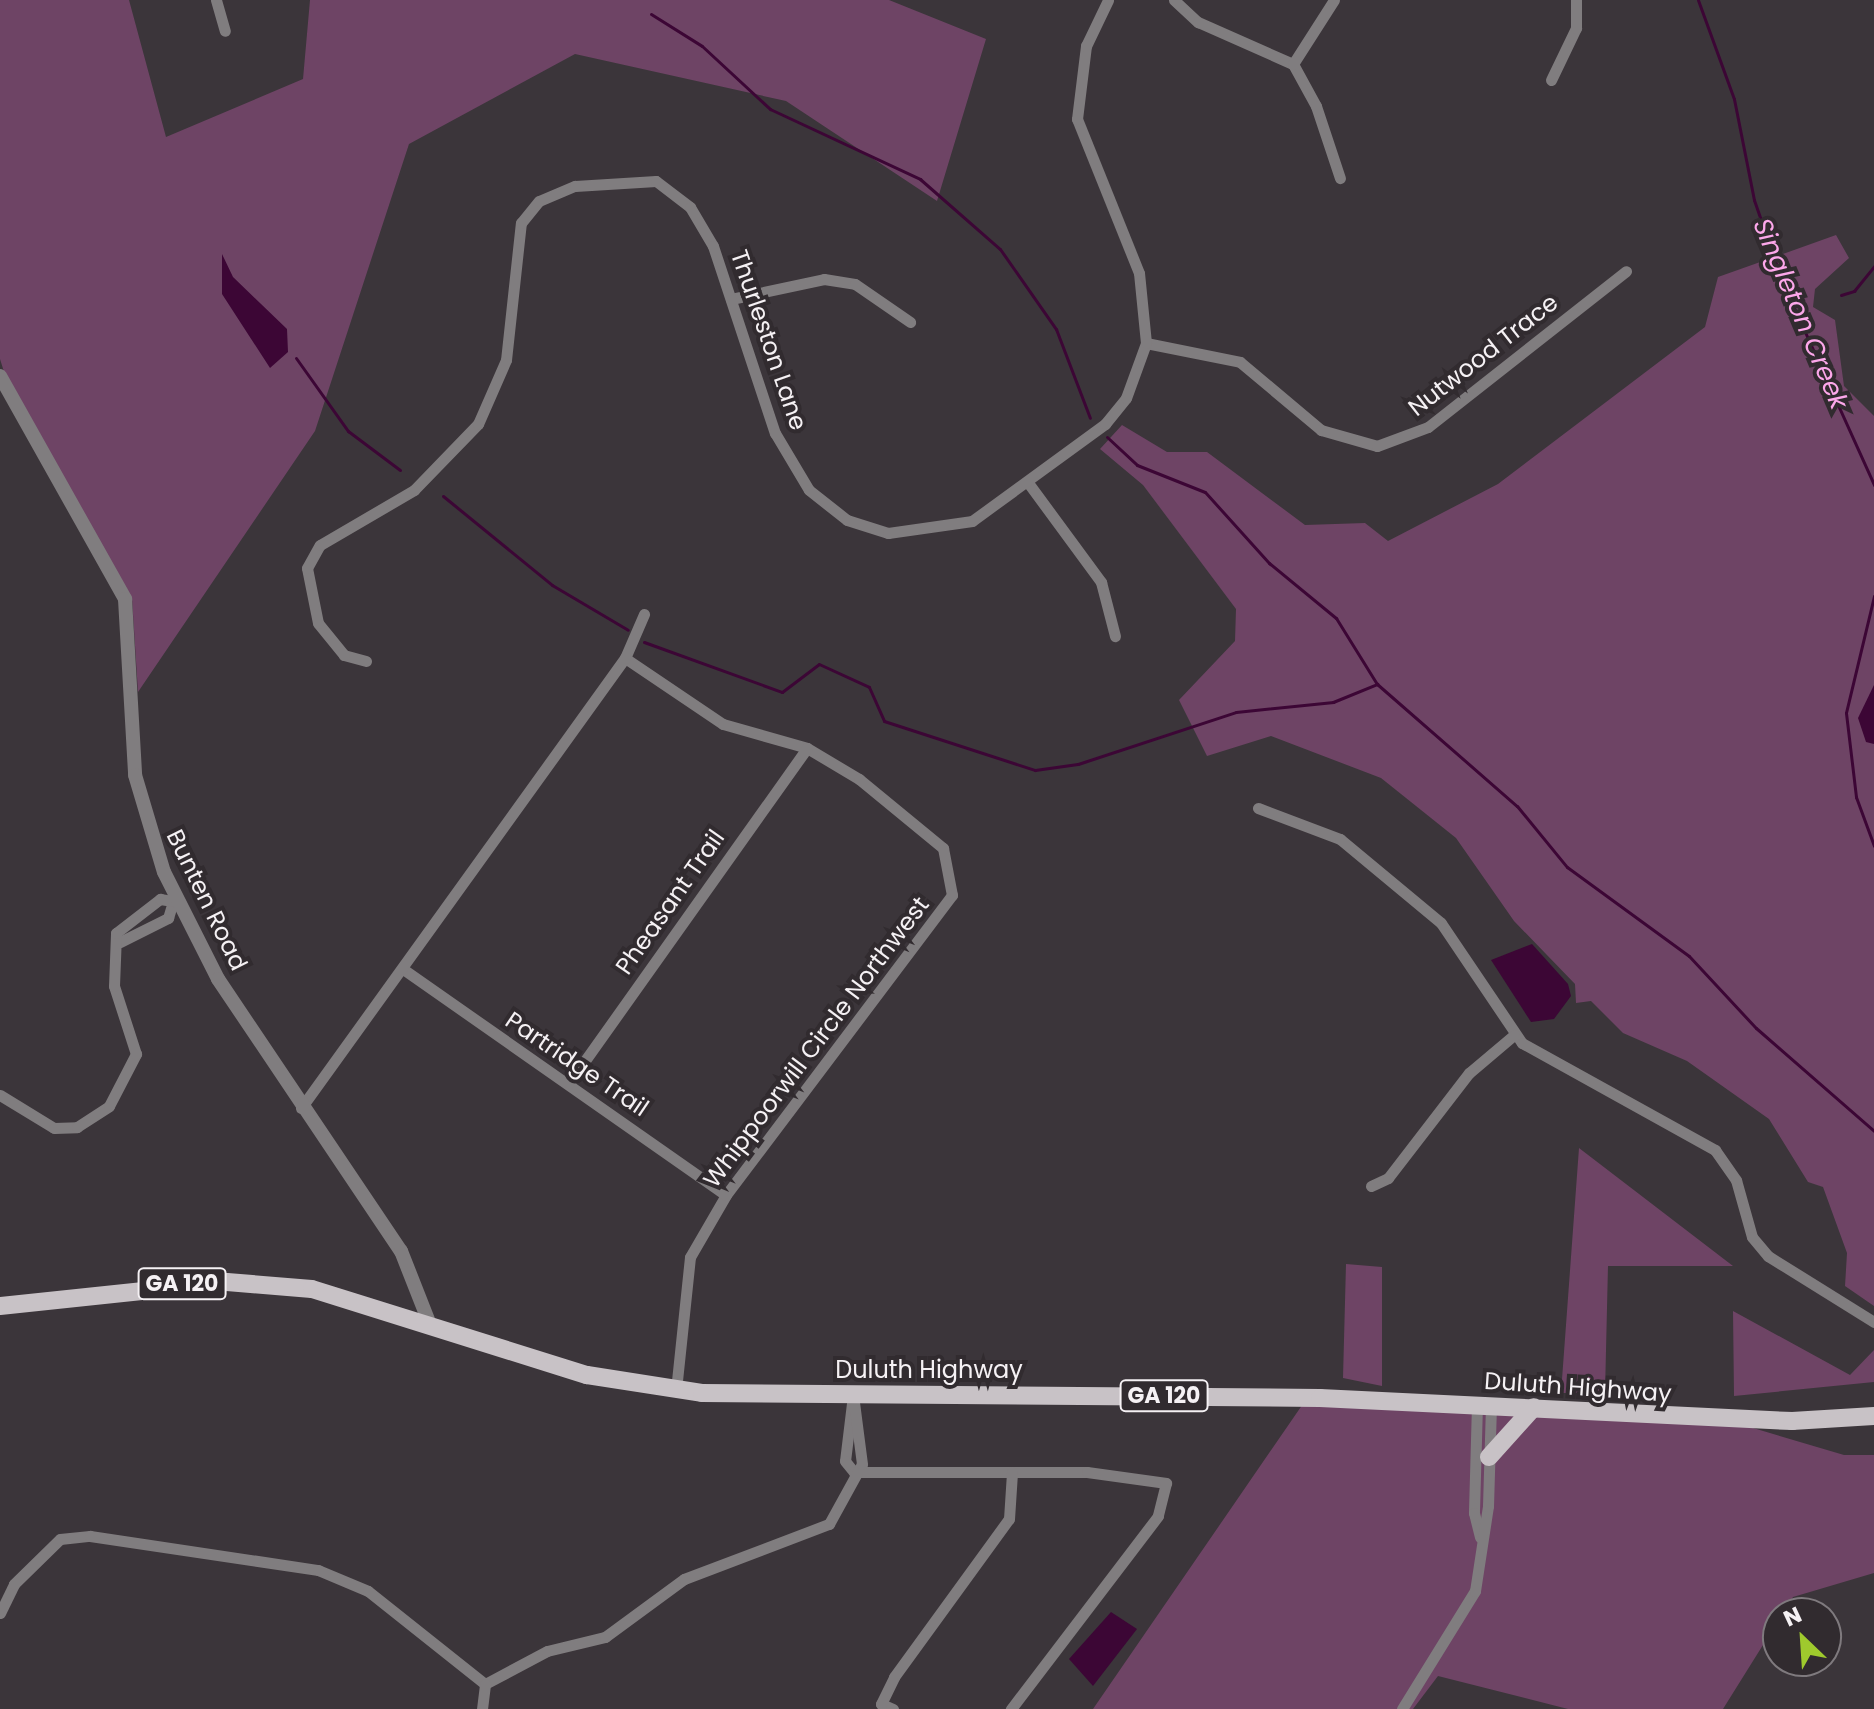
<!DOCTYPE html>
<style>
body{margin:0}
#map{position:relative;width:1874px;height:1709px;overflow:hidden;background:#3b353a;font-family:Poppins,sans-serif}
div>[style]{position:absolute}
.green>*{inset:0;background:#6e4465}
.water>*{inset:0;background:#3c0635}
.stream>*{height:3px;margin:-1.5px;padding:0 1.5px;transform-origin:1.5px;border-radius:1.5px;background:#3c0635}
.minor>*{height:11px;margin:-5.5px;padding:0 5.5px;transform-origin:5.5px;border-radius:5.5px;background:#807d7f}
.tertiary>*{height:14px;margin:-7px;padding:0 7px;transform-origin:7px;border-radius:7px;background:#807d7f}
.primary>*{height:18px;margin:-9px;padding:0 9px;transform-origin:9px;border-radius:9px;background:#c8c2c6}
span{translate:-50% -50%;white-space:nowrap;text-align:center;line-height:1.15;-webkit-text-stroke:8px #312b2f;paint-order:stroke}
.shield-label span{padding:2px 6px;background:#312b2f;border:2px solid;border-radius:6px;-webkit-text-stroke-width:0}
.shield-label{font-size:22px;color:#f5f1f4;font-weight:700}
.street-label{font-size:24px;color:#f5f1f4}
.water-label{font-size:26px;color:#fca7ea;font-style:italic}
.north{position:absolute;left:1762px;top:1597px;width:80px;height:80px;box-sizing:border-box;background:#312b2f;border:2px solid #7f7a7e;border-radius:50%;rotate:335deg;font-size:22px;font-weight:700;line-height:32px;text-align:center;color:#f5f1f4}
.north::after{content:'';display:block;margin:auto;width:28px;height:36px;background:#9fca2d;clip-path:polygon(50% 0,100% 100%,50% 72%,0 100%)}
</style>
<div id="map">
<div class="green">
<i style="clip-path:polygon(0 0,129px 0,166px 137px,303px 79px,310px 0,889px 0,986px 39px,937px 201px,786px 101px,575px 54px,409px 144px,315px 431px,138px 692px,132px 598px,19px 420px,0 359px)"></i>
<i style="clip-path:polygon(1836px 235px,1849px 258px,1815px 289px,1813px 307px,1835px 320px,1844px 386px,1874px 416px,1874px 1306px,1845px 1286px,1847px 1253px,1823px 1187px,1808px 1182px,1769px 1119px,1687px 1061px,1623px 1033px,1591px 1001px,1576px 1003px,1575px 984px,1514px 921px,1456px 838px,1381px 778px,1271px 736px,1207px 756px,1179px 700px,1235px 641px,1236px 609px,1143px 485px,1100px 449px,1122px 425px,1167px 452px,1207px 452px,1305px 525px,1365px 523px,1388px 541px,1498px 484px,1705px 327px,1718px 277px)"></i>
<i style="clip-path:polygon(1579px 1148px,1733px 1266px,1608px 1266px,1605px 1393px,1561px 1393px)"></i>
<i style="clip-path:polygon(1346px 1264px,1382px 1267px,1382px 1386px,1343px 1378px)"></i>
<i style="clip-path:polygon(1733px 1311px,1850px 1375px,1874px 1350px,1874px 1382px,1734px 1396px)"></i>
<i style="clip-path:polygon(1307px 1398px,1733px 1422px,1844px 1455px,1874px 1455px,1874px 1573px,1793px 1597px,1723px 1709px,1568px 1709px,1438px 1676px,1413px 1709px,1093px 1709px)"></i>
</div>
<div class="water">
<i style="clip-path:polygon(222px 254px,233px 277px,287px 329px,288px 352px,270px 368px,222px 294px)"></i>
<i style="clip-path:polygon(1874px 685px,1874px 744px,1866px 742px,1858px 718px)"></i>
<i style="clip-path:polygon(1532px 944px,1568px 984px,1571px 996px,1554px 1019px,1531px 1022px,1491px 960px)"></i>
<i style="clip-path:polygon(1111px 1612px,1137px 1629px,1093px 1686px,1069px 1659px)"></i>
</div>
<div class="stream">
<i style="left:1698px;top:0;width:105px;rotate:70deg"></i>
<i style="left:1734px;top:99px;width:103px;rotate:78.8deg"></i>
<i style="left:1754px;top:200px;width:86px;rotate:70.9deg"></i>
<i style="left:1782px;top:281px;width:224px;rotate:65.7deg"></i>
<i style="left:651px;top:14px;width:60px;rotate:32.1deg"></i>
<i style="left:702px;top:46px;width:93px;rotate:42.8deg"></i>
<i style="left:770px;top:109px;width:166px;rotate:25deg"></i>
<i style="left:920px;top:179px;width:106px;rotate:41.2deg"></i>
<i style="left:1000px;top:249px;width:98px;rotate:55deg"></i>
<i style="left:1056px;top:329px;width:95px;rotate:69.1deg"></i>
<i style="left:1841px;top:295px;width:14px;rotate:-17deg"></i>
<i style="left:1854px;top:291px;width:32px;rotate:-51deg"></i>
<i style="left:296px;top:358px;width:90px;rotate:54.5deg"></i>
<i style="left:348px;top:431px;width:65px;rotate:36.9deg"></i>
<i style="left:1107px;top:437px;width:41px;rotate:43deg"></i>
<i style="left:1137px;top:465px;width:73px;rotate:21.7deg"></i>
<i style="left:1205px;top:492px;width:96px;rotate:48deg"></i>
<i style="left:1269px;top:563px;width:87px;rotate:39.4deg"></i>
<i style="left:1336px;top:618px;width:78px;rotate:58.2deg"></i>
<i style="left:1377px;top:684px;width:186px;rotate:41.1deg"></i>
<i style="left:1517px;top:806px;width:79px;rotate:50.7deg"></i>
<i style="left:1567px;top:867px;width:151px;rotate:36.1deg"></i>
<i style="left:1689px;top:956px;width:98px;rotate:47.1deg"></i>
<i style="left:1756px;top:1028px;width:157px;rotate:41.1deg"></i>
<i style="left:443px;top:496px;width:141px;rotate:39.2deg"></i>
<i style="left:552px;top:585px;width:88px;rotate:30.6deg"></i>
<i style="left:1874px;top:596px;width:120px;rotate:103.5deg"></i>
<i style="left:1846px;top:713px;width:85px;rotate:83.2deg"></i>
<i style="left:1856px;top:797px;width:52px;rotate:69.8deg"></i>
<i style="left:644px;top:642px;width:147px;rotate:19.9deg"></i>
<i style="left:782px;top:692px;width:46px;rotate:-37.1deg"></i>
<i style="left:819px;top:664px;width:55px;rotate:24.7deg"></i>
<i style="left:869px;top:687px;width:37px;rotate:66deg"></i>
<i style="left:884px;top:721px;width:159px;rotate:18deg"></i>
<i style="left:1035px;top:770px;width:43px;rotate:-7.9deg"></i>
<i style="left:1078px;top:764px;width:166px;rotate:-18.2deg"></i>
<i style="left:1236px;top:712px;width:98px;rotate:-5.9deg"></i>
<i style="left:1333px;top:702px;width:48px;rotate:-22.2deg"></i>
</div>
<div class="minor">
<i style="left:216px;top:0;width:32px;rotate:74deg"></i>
<i style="left:1174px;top:0;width:33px;rotate:43deg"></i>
<i style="left:1198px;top:22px;width:104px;rotate:23.9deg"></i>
<i style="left:1293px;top:64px;width:48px;rotate:61.3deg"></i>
<i style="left:1316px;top:106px;width:76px;rotate:71.6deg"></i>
<i style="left:1293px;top:64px;width:76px;rotate:-57.4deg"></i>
<i style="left:1551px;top:80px;width:58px;rotate:-64.3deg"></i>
<i style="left:1576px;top:28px;width:28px;rotate:-90deg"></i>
<i style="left:731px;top:299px;width:95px;rotate:-12.1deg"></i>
<i style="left:824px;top:279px;width:31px;rotate:9deg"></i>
<i style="left:855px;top:284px;width:67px;rotate:34.6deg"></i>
<i style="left:1146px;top:343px;width:96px;rotate:11.4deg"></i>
<i style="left:1240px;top:362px;width:106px;rotate:40deg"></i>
<i style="left:1321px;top:430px;width:58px;rotate:15.9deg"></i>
<i style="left:1377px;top:446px;width:54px;rotate:-20.4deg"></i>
<i style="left:1428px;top:427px;width:252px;rotate:-38.2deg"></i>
<i style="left:1029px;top:484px;width:122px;rotate:53.7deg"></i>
<i style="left:1101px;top:582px;width:56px;rotate:75.5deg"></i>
<i style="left:625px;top:658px;width:118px;rotate:34deg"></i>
<i style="left:723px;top:724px;width:87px;rotate:15.9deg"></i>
<i style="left:807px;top:748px;width:61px;rotate:30.8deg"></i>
<i style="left:859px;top:779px;width:109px;rotate:39.4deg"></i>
<i style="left:943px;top:848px;width:48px;rotate:79.2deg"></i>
<i style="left:952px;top:895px;width:376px;rotate:127deg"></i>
<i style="left:726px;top:1195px;width:72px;rotate:120.1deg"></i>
<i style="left:690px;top:1257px;width:135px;rotate:96deg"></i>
<i style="left:366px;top:661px;width:23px;rotate:-165deg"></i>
<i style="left:344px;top:655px;width:41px;rotate:-129.1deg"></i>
<i style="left:318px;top:623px;width:56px;rotate:-101.3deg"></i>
<i style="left:307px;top:568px;width:26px;rotate:-61deg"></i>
<i style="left:320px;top:545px;width:109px;rotate:-30.3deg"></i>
<i style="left:414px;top:490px;width:92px;rotate:-45.9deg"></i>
<i style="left:478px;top:424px;width:70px;rotate:-66.4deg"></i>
<i style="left:506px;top:360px;width:138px;rotate:-83.8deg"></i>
<i style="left:521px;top:223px;width:28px;rotate:-51deg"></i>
<i style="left:539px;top:201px;width:39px;rotate:-23deg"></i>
<i style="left:575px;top:186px;width:81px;rotate:-3.5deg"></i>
<i style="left:656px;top:181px;width:43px;rotate:37.4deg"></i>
<i style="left:690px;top:207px;width:45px;rotate:59.5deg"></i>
<i style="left:713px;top:246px;width:197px;rotate:71.7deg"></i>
<i style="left:775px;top:433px;width:66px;rotate:59.2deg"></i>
<i style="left:809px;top:490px;width:48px;rotate:38.3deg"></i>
<i style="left:847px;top:520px;width:43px;rotate:17.6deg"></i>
<i style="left:888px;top:533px;width:85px;rotate:-8.1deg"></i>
<i style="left:972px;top:521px;width:165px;rotate:-36.1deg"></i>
<i style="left:1105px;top:424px;width:33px;rotate:-51deg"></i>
<i style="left:1126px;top:398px;width:59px;rotate:-70deg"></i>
<i style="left:1146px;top:343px;width:70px;rotate:-95.7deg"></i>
<i style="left:1139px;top:273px;width:166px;rotate:-111.9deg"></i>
<i style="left:1077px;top:119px;width:74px;rotate:-83deg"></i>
<i style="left:1086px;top:46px;width:51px;rotate:-64.4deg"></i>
<i style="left:1258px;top:808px;width:88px;rotate:20.7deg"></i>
<i style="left:1340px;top:839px;width:131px;rotate:39.7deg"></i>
<i style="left:1441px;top:923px;width:145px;rotate:56deg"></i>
<i style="left:1522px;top:1043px;width:221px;rotate:29deg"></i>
<i style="left:1715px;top:1150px;width:37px;rotate:55deg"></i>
<i style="left:1736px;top:1180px;width:59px;rotate:74.3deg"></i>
<i style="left:1752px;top:1237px;width:25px;rotate:50deg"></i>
<i style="left:1768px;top:1256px;width:125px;rotate:31.9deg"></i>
<i style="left:120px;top:942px;width:54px;rotate:-26.6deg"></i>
<i style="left:168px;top:918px;width:14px;rotate:-73deg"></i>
<i style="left:403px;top:969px;width:394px;rotate:35deg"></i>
<i style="left:569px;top:1083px;width:411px;rotate:-54.6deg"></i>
<i style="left:0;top:1095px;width:63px;rotate:31.4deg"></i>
<i style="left:54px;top:1128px;width:23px;rotate:-2deg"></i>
<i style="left:77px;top:1127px;width:38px;rotate:-33deg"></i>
<i style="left:109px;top:1106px;width:59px;rotate:-62.6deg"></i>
<i style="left:136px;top:1054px;width:71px;rotate:-107.9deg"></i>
<i style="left:114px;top:986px;width:53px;rotate:-87.8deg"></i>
<i style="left:116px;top:933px;width:56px;rotate:-37.7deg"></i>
<i style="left:160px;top:899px;width:18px;rotate:9deg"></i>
<i style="left:301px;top:1108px;width:555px;rotate:-54.25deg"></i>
<i style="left:625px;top:658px;width:48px;rotate:-66.6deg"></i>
<i style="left:1371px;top:1186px;width:19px;rotate:-25deg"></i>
<i style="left:1388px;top:1178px;width:133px;rotate:-52.4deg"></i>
<i style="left:1469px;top:1073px;width:59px;rotate:-40.2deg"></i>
<i style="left:853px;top:1395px;width:66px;rotate:96.9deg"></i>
<i style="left:845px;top:1461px;width:14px;rotate:51deg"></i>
<i style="left:1477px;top:1404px;width:109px;rotate:91.6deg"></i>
<i style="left:1474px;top:1513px;width:25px;rotate:76deg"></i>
<i style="left:854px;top:1472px;width:233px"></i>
<i style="left:1087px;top:1472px;width:80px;rotate:7.9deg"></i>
<i style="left:1166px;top:1483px;width:34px;rotate:104deg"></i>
<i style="left:1158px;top:1516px;width:243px;rotate:127.3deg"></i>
<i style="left:0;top:1613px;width:32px;rotate:-64deg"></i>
<i style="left:14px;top:1584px;width:64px;rotate:-44.4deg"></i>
<i style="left:60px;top:1539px;width:30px;rotate:-6deg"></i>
<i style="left:90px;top:1536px;width:231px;rotate:8.5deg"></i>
<i style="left:318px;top:1570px;width:54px;rotate:22.8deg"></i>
<i style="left:368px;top:1591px;width:149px;rotate:38.5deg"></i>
<i style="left:485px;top:1684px;width:70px;rotate:-28deg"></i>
<i style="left:547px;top:1651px;width:60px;rotate:-13.6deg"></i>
<i style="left:605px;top:1637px;width:98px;rotate:-36.3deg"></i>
<i style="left:684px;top:1579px;width:155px;rotate:-20.8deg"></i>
<i style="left:829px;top:1524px;width:68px;rotate:-61.2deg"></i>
<i style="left:862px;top:1464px;width:70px;rotate:-97.4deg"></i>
<i style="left:482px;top:1709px;width:25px;rotate:-83deg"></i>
<i style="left:893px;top:1709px;width:13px;rotate:-157deg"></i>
<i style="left:881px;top:1704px;width:30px;rotate:-64deg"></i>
<i style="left:894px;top:1677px;width:195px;rotate:-54deg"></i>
<i style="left:1009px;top:1519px;width:47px;rotate:-86.3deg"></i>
<i style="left:1402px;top:1709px;width:139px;rotate:-58.3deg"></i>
<i style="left:1475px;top:1591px;width:86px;rotate:-81.3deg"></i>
<i style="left:1488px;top:1506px;width:101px;rotate:-88.3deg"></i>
</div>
<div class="tertiary">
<i style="left:0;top:376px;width:256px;rotate:60.7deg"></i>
<i style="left:125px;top:599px;width:176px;rotate:86.7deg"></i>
<i style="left:135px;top:775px;width:101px;rotate:73.4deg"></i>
<i style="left:164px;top:872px;width:120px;rotate:63.2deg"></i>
<i style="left:218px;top:979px;width:328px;rotate:56.1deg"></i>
<i style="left:401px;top:1251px;width:76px;rotate:68.5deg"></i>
</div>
<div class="primary">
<i style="left:0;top:1306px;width:228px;rotate:-6deg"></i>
<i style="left:227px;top:1282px;width:85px;rotate:4.7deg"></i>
<i style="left:312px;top:1289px;width:288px;rotate:17.4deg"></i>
<i style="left:587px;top:1375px;width:116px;rotate:8.9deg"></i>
<i style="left:702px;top:1393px;width:618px;rotate:0.46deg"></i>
<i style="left:1320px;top:1398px;width:473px;rotate:2.8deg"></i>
<i style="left:1792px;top:1421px;width:82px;rotate:-3.5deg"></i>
<i style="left:1489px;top:1457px;width:67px;rotate:-48deg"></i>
</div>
<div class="shield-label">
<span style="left:182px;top:1284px">GA 120</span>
<span style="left:1164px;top:1396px">GA 120</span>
</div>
<div class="street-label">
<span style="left:769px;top:340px;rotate:71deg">Thurleston Lane</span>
<span style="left:1483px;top:355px;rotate:-38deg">Nutwood Trace</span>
<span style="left:207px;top:900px;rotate:64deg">Bunten Road</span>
<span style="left:670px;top:902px;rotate:-55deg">Pheasant Trail</span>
<span style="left:816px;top:1042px;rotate:-53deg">Whippoorwill Circle Northwest</span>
<span style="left:577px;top:1064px;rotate:34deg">Partridge Trail</span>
<span style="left:929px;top:1370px">Duluth Highway</span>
<span style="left:1578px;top:1387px;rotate:4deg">Duluth Highway</span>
</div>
<div class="water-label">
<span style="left:1800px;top:314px;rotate:67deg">Singleton Creek</span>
</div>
<div class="north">N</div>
</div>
